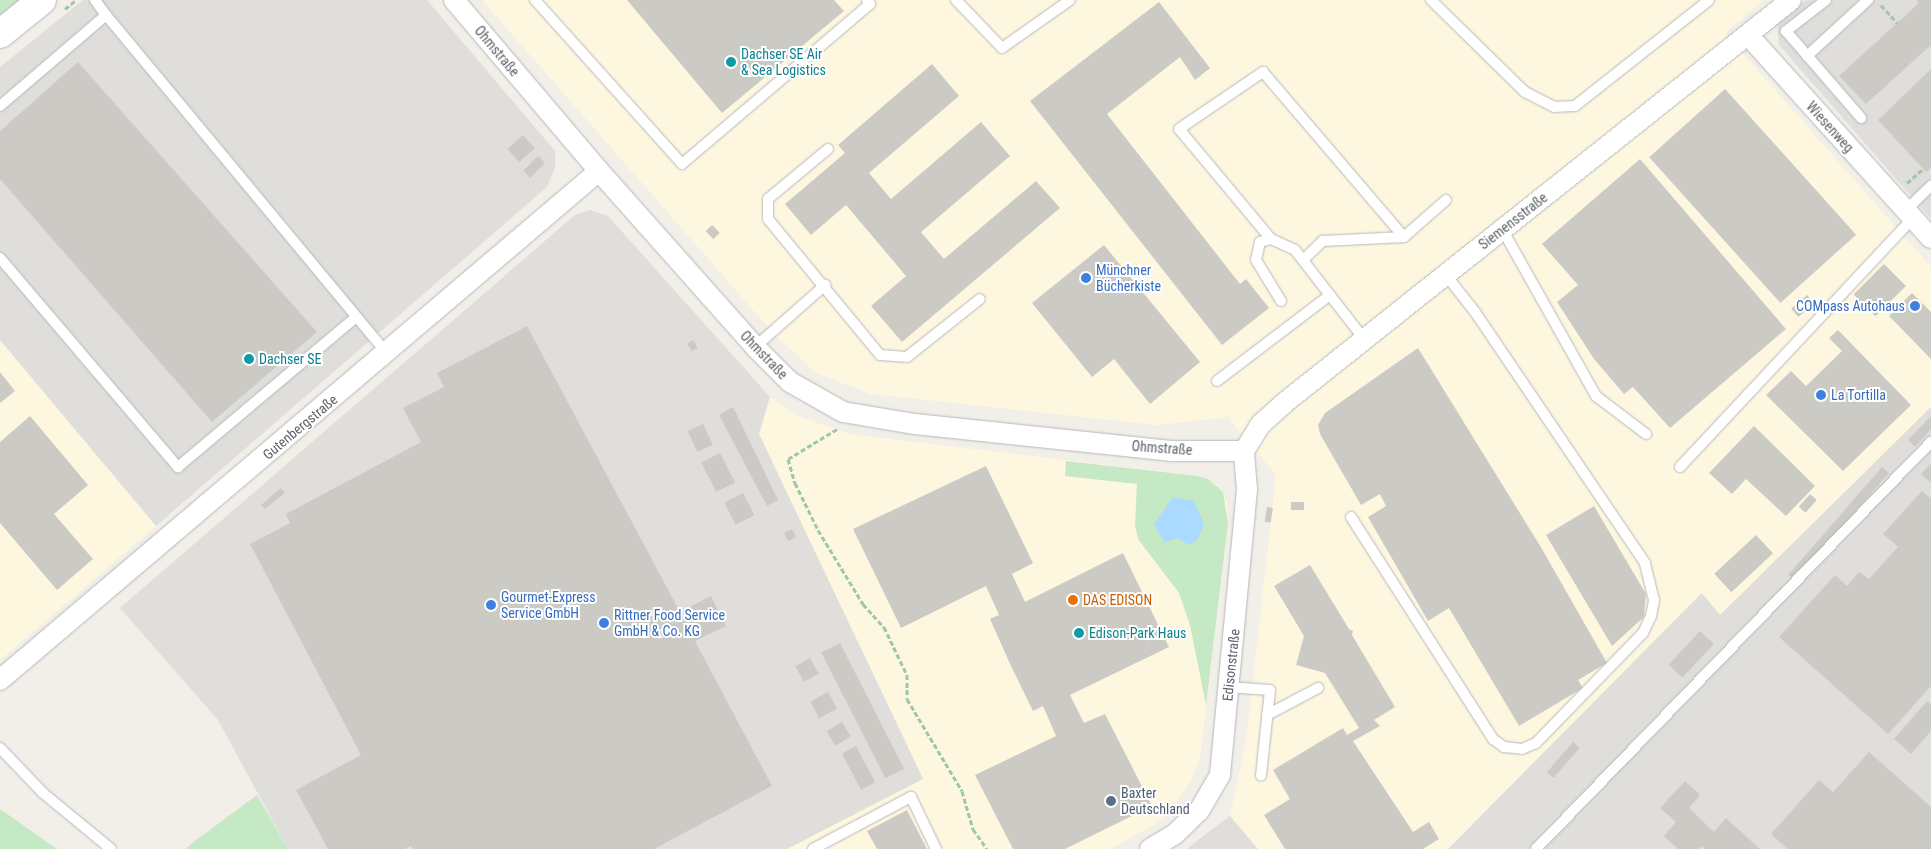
<!DOCTYPE html>
<meta charset="utf-8">
<style>
body{margin:0}
#map{position:relative;width:1931px;height:849px;overflow:hidden;background:#f1efe8;font-family:"Roboto Condensed",sans-serif}
div>[style]{position:absolute}
.commercial>*{inset:0;background:#fef7e0}
.industrial>*{inset:0;background:#e0deda}
.green>*{inset:0;background:#c5e8c5}
.water>*{inset:0;background:#aadaff}
.building>*{inset:0;background:#cccac5;transform-origin:0 0}
.path>*{height:3px;margin-top:-1.5px;transform-origin:0;background:repeating-linear-gradient(90deg,#9cc7a9 0 5px,transparent 0 7.5px)}
.roads{filter:drop-shadow(0 0 1px #b5b8bc) drop-shadow(0 0 1px #b5b8bc)}
.lane>*{height:10px;margin:-5px;padding:0 5px;transform-origin:5px;border-radius:5px;background:#fff}
.street>*{height:20px;margin:-10px;padding:0 10px;transform-origin:10px;border-radius:10px;background:#fff}
.secondary>*{height:28px;margin:-14px;padding:0 14px;transform-origin:14px;border-radius:14px;background:#fff}
.dots>*{width:14px;height:14px;translate:-50% -50%;box-sizing:border-box;border:2px solid #fff;border-radius:50%}
span{translate:-50% -50%;white-space:nowrap;text-align:center;line-height:1.15;-webkit-text-stroke:4px #fff;paint-order:stroke}
.street-label{font-size:14px;color:#5f6368}
.culture-label{font-size:14px;color:#0d838f}
.left{translate:0 -50%;text-align:left}
.shop-label{font-size:14px;color:#366cbe}
.right{translate:-100% -50%;text-align:right}
.food-label{font-size:14px;color:#c56008}
.service-label{font-size:14px;color:#4e5e75}
</style>
<div id="map">
<div class="commercial">
<i style="clip-path:polygon(482px 0,1763px 0,1725px 33px,1931px 267px,1931px 407px,1720px 616px,1701px 593px,1448px 849px,1258px 849px,1230px 816px,1246px 741px,1276px 475px,1228px 417px,1157px 425px,871px 394px,816px 373px,774px 334px)"></i>
<i style="clip-path:polygon(0 340px,156px 526px,0 660px)"></i>
<i style="clip-path:polygon(770px 397px,801px 417px,849px 434px,1198px 476px,1217px 485px,1227px 502px,1228px 523px,1200px 757px,1191px 781px,1174px 806px,1155px 825px,1109px 849px,787px 849px,923px 778px,759px 434px)"></i>
</div>
<div class="industrial">
<i style="clip-path:polygon(83px 0,427px 0,555px 151px,555px 168px,547px 187px,156px 526px,0 340px,0 67px)"></i>
<i style="clip-path:polygon(1806px 0,1931px 0,1931px 219px,1779px 45px,1777px 22px)"></i>
<i style="clip-path:polygon(590px 210px,608px 216px,770px 397px,759px 434px,923px 779px,787px 849px,288px 849px,218px 720px,120px 608px,575px 215px)"></i>
<i style="clip-path:polygon(1931px 407px,1931px 849px,1448px 849px,1702px 593px,1720px 615px)"></i>
<i style="clip-path:polygon(1230px 816px,1258px 849px,1187px 849px,1207px 833px)"></i>
</div>
<div class="green">
<i style="clip-path:polygon(0 0,24px 0,0 19px)"></i>
<i style="clip-path:polygon(1066px 461px,1198px 476px,1208px 479px,1223px 492px,1228px 523px,1206px 705px,1190px 625px,1179px 593px,1138px 539px,1135px 525px,1137px 484px,1065px 476px)"></i>
<i style="clip-path:polygon(257px 795px,288px 849px,185px 849px,191px 844px)"></i>
<i style="clip-path:polygon(0 809px,57px 849px,0 849px)"></i>
</div>
<div class="water">
<i style="clip-path:polygon(1173px 497px,1194px 501px,1204px 524px,1197px 540px,1189px 545px,1178px 538px,1164px 542px,1154px 524px)"></i>
</div>
<div class="building">
<i style="clip-path:polygon(627px 0,834px 0,844px 11px,722px 113px)"></i>
<i style="clip-path:polygon(1917px 0,1931px 0,1931px 45px,1866px 104px,1839px 76px,1919px 3px)"></i>
<i style="clip-path:polygon(1159px 2px,1210px 68px,1195px 80px,1180px 57px,1107px 114px,1240px 284px,1246px 279px,1269px 308px,1222px 345px,1030px 101px)"></i>
<i style="clip-path:polygon(78px 62px,317px 332px,212px 422px,0 179px,0 131px)"></i>
<i style="clip-path:polygon(932px 64px,959px 96px,869px 173px,891px 199px,981px 122px,1010px 156px,921px 232px,944px 259px,1036px 181px,1060px 208px,902px 342px,871px 306px,906px 276px,846px 205px,811px 235px,785px 204px,845px 153px,838px 145px)"></i>
<i style="clip-path:polygon(1931px 69px,1931px 168px,1926px 172px,1878px 120px)"></i>
<i style="left:1725px;top:89px;width:196px;height:102px;rotate:48deg"></i>
<i style="left:523px;top:135px;width:18px;height:21px;rotate:49deg"></i>
<i style="left:538px;top:156px;width:10px;height:21px;rotate:45deg"></i>
<i style="clip-path:polygon(1640px 159px,1786px 329px,1670px 428px,1633px 387px,1624px 394px,1594px 359px,1557px 302px,1578px 285px,1542px 244px)"></i>
<i style="left:712px;top:225px;width:11px;height:9px;rotate:45deg"></i>
<i style="clip-path:polygon(1104px 245px,1200px 362px,1150px 404px,1114px 359px,1092px 377px,1032px 303px)"></i>
<i style="left:1884px;top:264px;width:31px;height:43px;rotate:45deg"></i>
<i style="clip-path:polygon(1912px 293px,1931px 312px,1931px 359px,1889px 316px)"></i>
<i style="left:1807px;top:295px;width:11px;height:21px;rotate:49deg"></i>
<i style="clip-path:polygon(527px 326px,680px 612px,711px 596px,726px 626px,695px 641px,772px 786px,654px 849px,413px 849px,411px 846px,405px 849px,328px 849px,296px 790px,361px 755px,250px 544px,290px 523px,286px 514px,421px 442px,403px 408px,444px 387px,437px 373px)"></i>
<i style="clip-path:polygon(1838px 330px,1911px 405px,1843px 471px,1766px 395px,1791px 371px,1806px 386px,1842px 351px,1829px 338px)"></i>
<i style="left:693px;top:340px;width:9px;height:7px;rotate:58deg"></i>
<i style="clip-path:polygon(1418px 348px,1542px 549px,1607px 663px,1578px 680px,1583px 688px,1519px 726px,1449px 608px,1428px 621px,1368px 517px,1386px 506px,1380px 494px,1361px 505px,1320px 434px,1318px 425px,1325px 413px)"></i>
<i style="clip-path:polygon(0 372px,15px 391px,0 403px)"></i>
<i style="clip-path:polygon(733px 407px,778px 500px,767px 506px,719px 415px)"></i>
<i style="clip-path:polygon(30px 416px,88px 485px,54px 514px,93px 559px,57px 590px,0 523px,0 442px)"></i>
<i style="clip-path:polygon(1931px 416px,1931px 429px,1915px 447px,1908px 440px)"></i>
<i style="left:703px;top:424px;width:23px;height:17px;rotate:65deg"></i>
<i style="clip-path:polygon(1754px 426px,1815px 486px,1786px 516px,1746px 479px,1732px 494px,1709px 473px)"></i>
<i style="left:720px;top:453px;width:33px;height:21px;rotate:63deg"></i>
<i style="clip-path:polygon(1931px 463px,1931px 483px,1921px 474px)"></i>
<i style="clip-path:polygon(986px 466px,1033px 563px,1012px 574px,1025px 602px,1123px 553px,1169px 647px,1070px 695px,1084px 723px,1105px 714px,1152px 806px,1065px 849px,1013px 849px,975px 775px,1056px 736px,1043px 706px,1033px 711px,1011px 666px,990px 619px,999px 615px,986px 586px,901px 628px,853px 529px)"></i>
<i style="left:1882px;top:467px;width:9px;height:143px;rotate:41deg"></i>
<i style="clip-path:polygon(281px 488px,285px 493px,265px 509px,261px 505px)"></i>
<i style="clip-path:polygon(1922px 491px,1931px 499px,1931px 686px,1888px 734px,1779px 637px,1835px 575px,1847px 586px,1859px 572px,1869px 579px,1898px 547px,1883px 534px)"></i>
<i style="left:743px;top:493px;width:25px;height:21px;rotate:63deg"></i>
<i style="left:1810px;top:494px;width:9px;height:17px;rotate:41deg"></i>
<i style="left:1304px;top:502px;width:8px;height:13px;rotate:90deg"></i>
<i style="clip-path:polygon(1594px 506px,1646px 594px,1644px 617px,1612px 646px,1546px 535px)"></i>
<i style="left:1267px;top:507px;width:6px;height:15px;rotate:9deg"></i>
<i style="left:792px;top:529px;width:9px;height:9px;rotate:63deg"></i>
<i style="left:1756px;top:535px;width:25px;height:57px;rotate:47deg"></i>
<i style="clip-path:polygon(1310px 565px,1349px 629px,1353px 631px,1352px 635px,1395px 707px,1374px 720px,1380px 726px,1353px 741px,1413px 832px,1429px 822px,1439px 839px,1423px 849px,1285px 849px,1264px 815px,1290px 799px,1273px 770px,1343px 728px,1347px 735px,1359px 728px,1325px 673px,1296px 665px,1304px 636px,1274px 586px)"></i>
<i style="left:1700px;top:631px;width:19px;height:46px;rotate:43deg"></i>
<i style="left:840px;top:643px;width:141px;height:21px;rotate:63deg"></i>
<i style="left:810px;top:658px;width:18px;height:17px;rotate:61deg"></i>
<i style="left:828px;top:692px;width:19px;height:20px;rotate:62deg"></i>
<i style="clip-path:polygon(1927px 701px,1931px 704px,1931px 731px,1911px 754px,1894px 739px)"></i>
<i style="left:842px;top:722px;width:17px;height:18px;rotate:59deg"></i>
<i style="left:1573px;top:742px;width:9px;height:40px;rotate:41deg"></i>
<i style="left:856px;top:746px;width:41px;height:16px;rotate:62deg"></i>
<i style="clip-path:polygon(1869px 752px,1931px 807px,1931px 849px,1788px 849px,1771px 834px,1819px 780px,1833px 792px)"></i>
<i style="clip-path:polygon(1685px 781px,1700px 795px,1689px 808px,1714px 832px,1726px 818px,1760px 849px,1705px 849px,1702px 846px,1699px 849px,1678px 849px,1664px 836px,1676px 822px,1660px 808px)"></i>
<i style="clip-path:polygon(907px 810px,927px 849px,877px 849px,867px 831px)"></i>
</div>
<div class="path">
<i style="left:1881px;top:5px;width:24px;rotate:48deg"></i>
<i style="left:65px;top:9px;width:14px;rotate:-39deg"></i>
<i style="left:1907px;top:183px;width:21px;rotate:-41deg"></i>
<i style="left:837px;top:429px;width:57px;rotate:148.5deg"></i>
<i style="left:788px;top:459px;width:25px;rotate:74deg"></i>
<i style="left:795px;top:483px;width:52px;rotate:63.9deg"></i>
<i style="left:818px;top:530px;width:87px;rotate:58.7deg"></i>
<i style="left:863px;top:604px;width:31px;rotate:48deg"></i>
<i style="left:884px;top:627px;width:53px;rotate:64.4deg"></i>
<i style="left:907px;top:675px;width:24px;rotate:90deg"></i>
<i style="left:907px;top:699px;width:107px;rotate:59.1deg"></i>
<i style="left:962px;top:791px;width:40px;rotate:74deg"></i>
<i style="left:973px;top:829px;width:24px;rotate:55deg"></i>
</div>
<div class="roads">
<div class="lane">
<i style="left:95px;top:0;width:19px;rotate:54deg"></i>
<i style="left:535px;top:0;width:220px;rotate:48.1deg"></i>
<i style="left:682px;top:164px;width:247px;rotate:-40.4deg"></i>
<i style="left:870px;top:4px;width:5px;rotate:-127deg"></i>
<i style="left:956px;top:0;width:66px;rotate:46.2deg"></i>
<i style="left:1002px;top:48px;width:83px;rotate:-35.2deg"></i>
<i style="left:1431px;top:0;width:132px;rotate:44.4deg"></i>
<i style="left:1525px;top:92px;width:33px;rotate:27deg"></i>
<i style="left:1554px;top:107px;width:21px;rotate:-3deg"></i>
<i style="left:1575px;top:106px;width:171px;rotate:-38.3deg"></i>
<i style="left:1826px;top:0;width:51px;rotate:142.2deg"></i>
<i style="left:1786px;top:31px;width:115px;rotate:49.2deg"></i>
<i style="left:1807px;top:56px;width:83px;rotate:-42.6deg"></i>
<i style="left:0;top:106px;width:140px;rotate:-40.6deg"></i>
<i style="left:106px;top:15px;width:440px;rotate:50.3deg"></i>
<i style="left:828px;top:149px;width:78px;rotate:140.2deg"></i>
<i style="left:768px;top:199px;width:20px;rotate:90deg"></i>
<i style="left:768px;top:219px;width:176px;rotate:50.5deg"></i>
<i style="left:880px;top:355px;width:27px;rotate:4deg"></i>
<i style="left:907px;top:357px;width:93px;rotate:-38.5deg"></i>
<i style="left:1906px;top:210px;width:35px;rotate:-44deg"></i>
<i style="left:1502px;top:229px;width:192px;rotate:60.6deg"></i>
<i style="left:1596px;top:396px;width:63px;rotate:37.2deg"></i>
<i style="left:1271px;top:239px;width:11px;rotate:165deg"></i>
<i style="left:1260px;top:242px;width:18px;rotate:103deg"></i>
<i style="left:1256px;top:260px;width:48px;rotate:58.6deg"></i>
<i style="left:0;top:258px;width:275px;rotate:49.6deg"></i>
<i style="left:178px;top:467px;width:233px;rotate:-40.1deg"></i>
<i style="left:1303px;top:260px;width:28px;rotate:-44deg"></i>
<i style="left:1323px;top:241px;width:81px;rotate:-2.8deg"></i>
<i style="left:1364px;top:339px;width:113px;rotate:-127.8deg"></i>
<i style="left:1295px;top:250px;width:26px;rotate:-155deg"></i>
<i style="left:1271px;top:239px;width:143px;rotate:-129.9deg"></i>
<i style="left:1179px;top:129px;width:102px;rotate:-34.2deg"></i>
<i style="left:1263px;top:72px;width:217px;rotate:49.5deg"></i>
<i style="left:1404px;top:237px;width:56px;rotate:-41.4deg"></i>
<i style="left:755px;top:347px;width:94px;rotate:-41.5deg"></i>
<i style="left:1217px;top:381px;width:142px;rotate:-37.3deg"></i>
<i style="left:1680px;top:467px;width:341px;rotate:-46.9deg"></i>
<i style="left:1351px;top:517px;width:264px;rotate:57.4deg"></i>
<i style="left:1493px;top:739px;width:14px;rotate:36deg"></i>
<i style="left:1504px;top:747px;width:18px;rotate:6deg"></i>
<i style="left:1522px;top:749px;width:15px;rotate:-23deg"></i>
<i style="left:1536px;top:743px;width:153px;rotate:-45.8deg"></i>
<i style="left:1643px;top:633px;width:19px;rotate:-65deg"></i>
<i style="left:1651px;top:616px;width:16px;rotate:-79deg"></i>
<i style="left:1654px;top:600px;width:38px;rotate:-104deg"></i>
<i style="left:1645px;top:563px;width:303px;rotate:-124.1deg"></i>
<i style="left:1475px;top:312px;width:48px;rotate:-128.3deg"></i>
<i style="left:1228px;top:687px;width:42px;rotate:4.1deg"></i>
<i style="left:1270px;top:690px;width:86px;rotate:96deg"></i>
<i style="left:1267px;top:715px;width:58px;rotate:-27.9deg"></i>
<i style="left:0;top:748px;width:62px;rotate:46.3deg"></i>
<i style="left:43px;top:793px;width:88px;rotate:39.5deg"></i>
<i style="left:813px;top:849px;width:111px;rotate:-28deg"></i>
<i style="left:911px;top:797px;width:58px;rotate:64.3deg"></i>
<i style="left:1536px;top:849px;width:567px;rotate:-45.86deg"></i>
</div>
<div class="street">
<i style="left:454px;top:0;width:224px;rotate:49.7deg"></i>
<i style="left:599px;top:171px;width:235px;rotate:48.4deg"></i>
<i style="left:755px;top:347px;width:49px;rotate:45deg"></i>
<i style="left:790px;top:382px;width:61px;rotate:29.5deg"></i>
<i style="left:843px;top:412px;width:73px;rotate:9.5deg"></i>
<i style="left:915px;top:424px;width:257px;rotate:6deg"></i>
<i style="left:1171px;top:451px;width:73px"></i>
<i style="left:1748px;top:35px;width:273px;rotate:48deg"></i>
<i style="left:1244px;top:451px;width:31px;rotate:-58deg"></i>
<i style="left:1260px;top:425px;width:31px;rotate:-42deg"></i>
<i style="left:1283px;top:404px;width:649px;rotate:-38.49deg"></i>
<i style="left:0;top:680px;width:786px;rotate:-40.36deg"></i>
<i style="left:1150px;top:849px;width:29px;rotate:-31deg"></i>
<i style="left:1175px;top:834px;width:33px;rotate:-44deg"></i>
<i style="left:1199px;top:811px;width:42px;rotate:-59.7deg"></i>
<i style="left:1220px;top:775px;width:287px;rotate:-84.6deg"></i>
<i style="left:1247px;top:489px;width:38px;rotate:-95deg"></i>
</div>
<div class="secondary">
<i style="left:0;top:34px;width:54px;rotate:-39deg"></i>
</div>
</div>
<div class="dots">
<i style="left:731px;top:62px;background:#0f9aa8"></i>
<i style="left:1086px;top:278px;background:#3f7fe0"></i>
<i style="left:1915px;top:306px;background:#3f7fe0"></i>
<i style="left:249px;top:359px;background:#0f9aa8"></i>
<i style="left:1821px;top:395px;background:#3f7fe0"></i>
<i style="left:1073px;top:600px;background:#e8710a"></i>
<i style="left:491px;top:605px;background:#3f7fe0"></i>
<i style="left:604px;top:623px;background:#3f7fe0"></i>
<i style="left:1079px;top:633px;background:#0f9aa8"></i>
<i style="left:1111px;top:801px;background:#5c6f8a"></i>
</div>
<div class="street-label">
<span style="left:497px;top:51px;rotate:50deg">Ohmstraße</span>
<span style="left:1830px;top:127px;rotate:48deg">Wiesenweg</span>
<span style="left:1513px;top:221px;rotate:-38deg">Siemensstraße</span>
<span style="left:764px;top:355px;rotate:46deg">Ohmstraße</span>
<span style="left:300px;top:427px;rotate:-40deg">Gutenbergstraße</span>
<span style="left:1162px;top:448px;rotate:4deg">Ohmstraße</span>
<span style="left:1231px;top:665px;rotate:-84deg">Edisonstraße</span>
</div>
<div class="culture-label">
<span class="left" style="left:741px;top:62px">Dachser SE Air<br>&amp; Sea Logistics</span>
<span class="left" style="left:259px;top:359px">Dachser SE</span>
<span class="left" style="left:1089px;top:633px">Edison-Park Haus</span>
</div>
<div class="shop-label">
<span class="left" style="left:1096px;top:278px">Münchner<br>Bücherkiste</span>
<span class="right" style="left:1905px;top:306px">COMpass Autohaus</span>
<span class="left" style="left:1831px;top:395px">La Tortilla</span>
<span class="left" style="left:501px;top:605px">Gourmet-Express<br>Service GmbH</span>
<span class="left" style="left:614px;top:623px">Rittner Food Service<br>GmbH &amp; Co. KG</span>
</div>
<div class="food-label">
<span class="left" style="left:1083px;top:600px">DAS EDISON</span>
</div>
<div class="service-label">
<span class="left" style="left:1121px;top:801px">Baxter<br>Deutschland</span>
</div>
</div>
